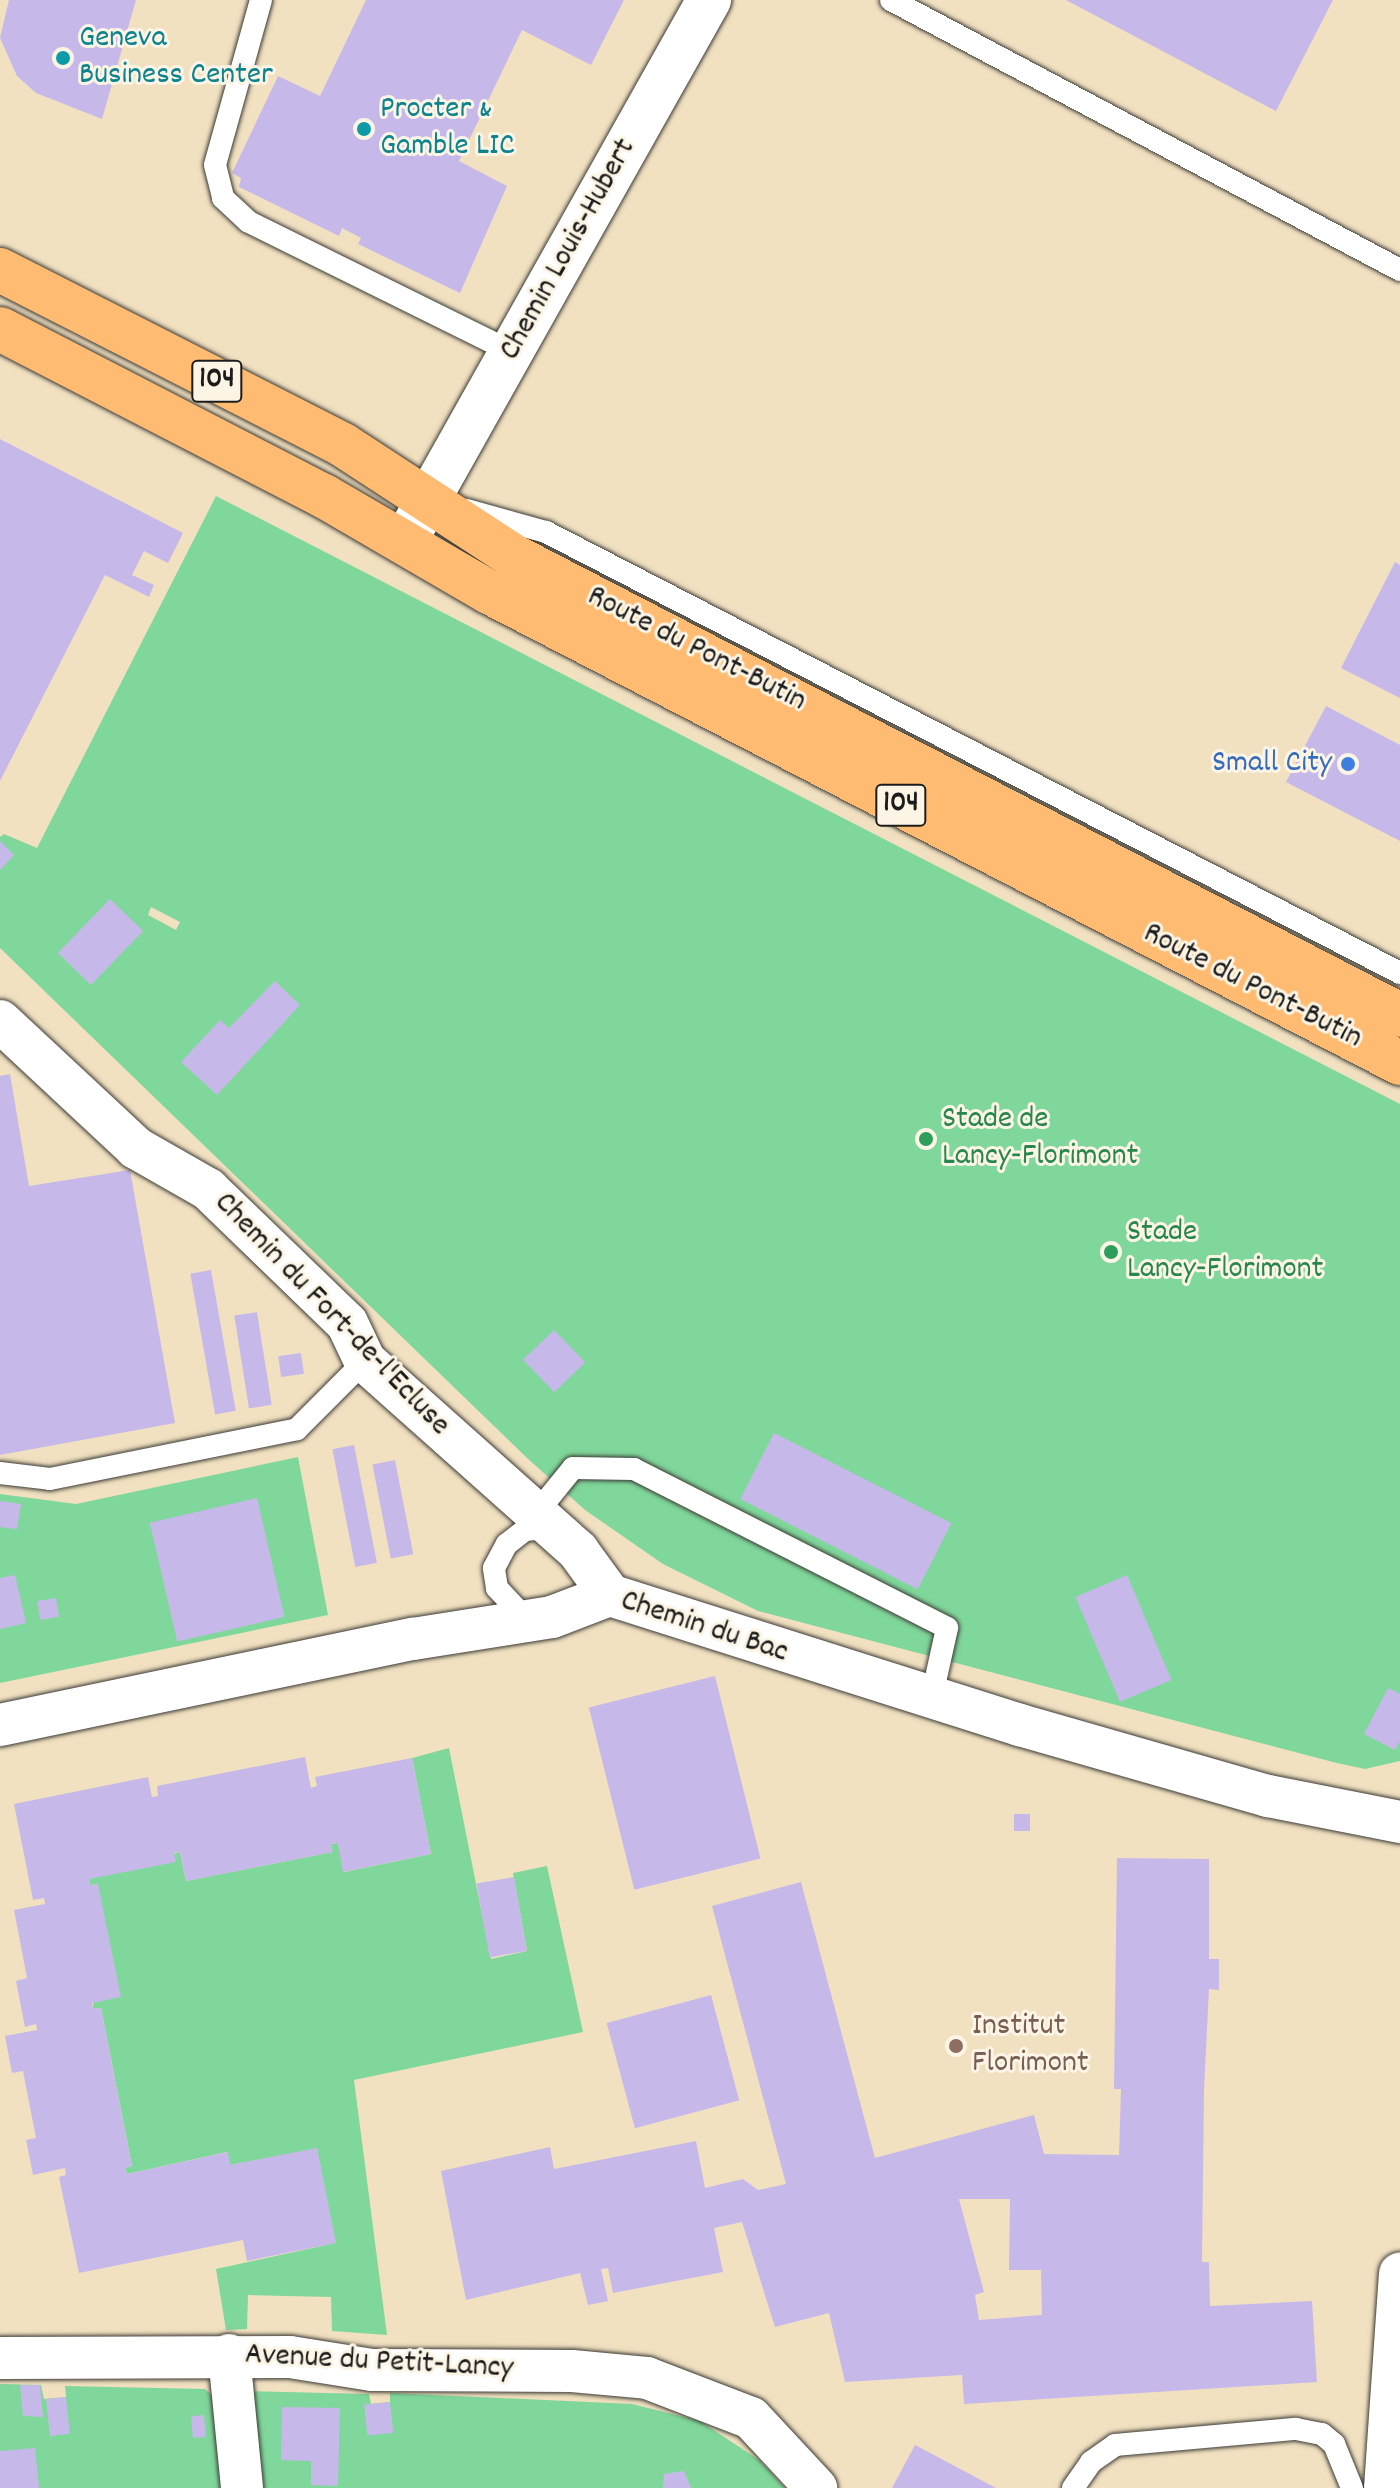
<!DOCTYPE html>
<style>
body{margin:0}
#map{position:relative;width:1400px;height:2488px;overflow:hidden;background:#f1e1c1;font-family:Dekko,sans-serif}
div>[style]{position:absolute}
.green>*{inset:0;background:#80d79b}
.building>*{inset:0;background:#c6b9ea;transform-origin:0 0}
.roads{filter:drop-shadow(0 0 2px #3c3a35) drop-shadow(0 0 2px #3c3a35)}
.service>*{height:22px;margin:-11px;padding:0 11px;transform-origin:11px;border-radius:11px;background:#fff}
.minor>*{height:42px;margin:-21px;padding:0 21px;transform-origin:21px;border-radius:21px;background:#fff}
.tertiary>*{height:44px;margin:-22px;padding:0 22px;transform-origin:22px;border-radius:22px;background:#fff}
.primary>*{height:44px;margin:-22px;padding:0 22px;transform-origin:22px;border-radius:22px;background:#ffbb71}
.dots>*{width:22px;height:22px;translate:-50% -50%;box-sizing:border-box;border:4px solid #fcf5e5;border-radius:50%}
span{translate:-50% -50%;white-space:nowrap;text-align:center;line-height:1.15;-webkit-text-stroke:6px #fcf5e5;paint-order:stroke}
.shield-label span{padding:2px 6px;background:#fcf5e5;border:2px solid;border-radius:6px;-webkit-text-stroke-width:0}
.shield-label{font-size:30px;color:#1c1c1c;font-weight:700}
.culture-label{font-size:32px;color:#0d838f}
.left{translate:0 -50%;text-align:left}
.street-label{font-size:32px;color:#1c1c1c}
.shop-label{font-size:32px;color:#366cbe}
.right{translate:-100% -50%;text-align:right}
.leisure-label{font-size:32px;color:#27864d}
.education-label{font-size:32px;color:#785e54}
</style>
<div id="map">
<div class="green">
<i style="clip-path:polygon(evenodd,216px 496px,1400px 1104px,1400px 1761px,1365px 1769px,1337px 1763px,758px 1611px,663px 1564px,585px 1510px,526px 1457px,0 948px,0 837px,4px 834px,37px 848px,216px 496px,151px 907px,180px 922px,176px 930px,148px 915px,151px 907px)"></i>
<i style="clip-path:polygon(298px 1457px,328px 1615px,0 1683px,0 1494px,76px 1504px)"></i>
<i style="clip-path:polygon(449px 1748px,491px 1959px,527px 1951px,513px 1873px,547px 1866px,583px 2032px,354px 2080px,387px 2335px,332px 2331px,331px 2297px,248px 2295px,247px 2329px,226px 2330px,216px 2269px,335px 2243px,317px 2149px,230px 2165px,227px 2152px,127px 2174px,125px 2168px,132px 2166px,101px 2008px,93px 2009px,98px 1884px,90px 1885px,89px 1879px,180px 1852px,186px 1881px,332px 1852px,331px 1844px,338px 1843px,344px 1872px,431px 1854px,412px 1758px)"></i>
<i style="clip-path:polygon(0 2384px,41px 2385px,44px 2399px,66px 2397px,65px 2386px,205px 2389px,213px 2396px,223px 2488px,0 2488px)"></i>
<i style="clip-path:polygon(249px 2391px,369px 2394px,371px 2404px,390px 2402px,390px 2393px,632px 2404px,700px 2421px,759px 2460px,785px 2488px,255px 2488px)"></i>
</div>
<div class="building">
<i style="clip-path:polygon(9px 0,136px 0,102px 119px,36px 93px,17px 76px,0 38px)"></i>
<i style="clip-path:polygon(366px 0,624px 0,591px 65px,522px 30px,459px 161px,507px 186px,460px 293px,358px 244px,361px 238px,342px 228px,339px 236px,239px 187px,241px 178px,232px 173px,278px 76px,320px 96px)"></i>
<i style="clip-path:polygon(1066px 0,1333px 0,1276px 111px)"></i>
<i style="clip-path:polygon(0 439px,183px 533px,168px 563px,144px 551px,132px 575px,154px 585px,149px 597px,105px 575px,0 781px)"></i>
<i style="clip-path:polygon(1395px 562px,1400px 565px,1400px 698px,1341px 668px)"></i>
<i style="clip-path:polygon(1326px 706px,1400px 745px,1400px 841px,1286px 782px)"></i>
<i style="clip-path:polygon(0 841px,14px 855px,0 870px)"></i>
<i style="left:110px;top:899px;width:46px;height:75px;rotate:44deg"></i>
<i style="clip-path:polygon(275px 981px,300px 1005px,217px 1095px,181px 1062px,220px 1020px,229px 1028px)"></i>
<i style="clip-path:polygon(10px 1074px,29px 1186px,130px 1170px,175px 1423px,0 1455px,0 1076px)"></i>
<i style="left:211px;top:1270px;width:143px;height:21px;rotate:80deg"></i>
<i style="left:257px;top:1312px;width:94px;height:23px;rotate:81deg"></i>
<i style="left:554px;top:1330px;width:45px;height:43px;rotate:46deg"></i>
<i style="left:301px;top:1353px;width:21px;height:23px;rotate:82deg"></i>
<i style="left:774px;top:1433px;width:199px;height:74px;rotate:27deg"></i>
<i style="left:354px;top:1445px;width:120px;height:22px;rotate:79deg"></i>
<i style="left:395px;top:1460px;width:96px;height:23px;rotate:79deg"></i>
<i style="left:257px;top:1498px;width:122px;height:110px;rotate:77deg"></i>
<i style="clip-path:polygon(0 1501px,21px 1504px,17px 1529px,0 1527px)"></i>
<i style="clip-path:polygon(15px 1575px,26px 1623px,0 1629px,0 1578px)"></i>
<i style="left:1127px;top:1575px;width:114px;height:56px;rotate:67deg"></i>
<i style="left:56px;top:1598px;width:19px;height:19px;rotate:81deg"></i>
<i style="left:715px;top:1676px;width:188px;height:130px;rotate:76deg"></i>
<i style="clip-path:polygon(1388px 1688px,1400px 1694px,1400px 1741px,1395px 1750px,1364px 1734px)"></i>
<i style="clip-path:polygon(305px 1757px,311px 1788px,317px 1786px,315px 1777px,412px 1758px,431px 1854px,343px 1872px,338px 1843px,331px 1844px,333px 1852px,186px 1881px,180px 1852px,174px 1853px,176px 1862px,89px 1879px,90px 1885px,98px 1884px,121px 1997px,92px 2003px,93px 2009px,101px 2008px,132px 2166px,125px 2168px,127px 2174px,228px 2152px,230px 2165px,317px 2148px,336px 2243px,247px 2261px,243px 2240px,79px 2273px,59px 2177px,66px 2175px,65px 2168px,33px 2175px,26px 2140px,36px 2138px,23px 2071px,12px 2073px,5px 2036px,37px 2030px,36px 2024px,25px 2027px,16px 1981px,27px 1978px,14px 1910px,45px 1904px,44px 1898px,33px 1900px,14px 1804px,148px 1777px,152px 1797px,158px 1796px,157px 1786px)"></i>
<i style="left:1014px;top:1814px;width:16px;height:17px"></i>
<i style="clip-path:polygon(evenodd,1117px 1858px,1209px 1859px,1209px 1959px,1219px 1959px,1219px 1990px,1209px 1989px,1204px 2090px,1202px 2262px,1209px 2262px,1210px 2306px,1312px 2301px,1317px 2382px,964px 2404px,962px 2375px,845px 2382px,829px 2313px,775px 2327px,742px 2222px,714px 2228px,723px 2272px,613px 2293px,608px 2268px,601px 2269px,608px 2301px,588px 2305px,580px 2273px,466px 2300px,441px 2171px,550px 2147px,554px 2169px,696px 2141px,705px 2188px,743px 2179px,758px 2190px,786px 2184px,712px 1906px,801px 1882px,875px 2158px,1034px 2115px,1044px 2154px,1119px 2155px,1121px 2089px,1114px 2089px,1117px 1858px,959px 2199px,1010px 2199px,1009px 2270px,1041px 2270px,1042px 2315px,979px 2320px,975px 2295px,984px 2292px,959px 2199px)"></i>
<i style="left:514px;top:1877px;width:75px;height:38px;rotate:80deg"></i>
<i style="left:711px;top:1995px;width:109px;height:108px;rotate:75deg"></i>
<i style="clip-path:polygon(20px 2385px,40px 2385px,43px 2417px,23px 2416px)"></i>
<i style="left:66px;top:2397px;width:37px;height:20px;rotate:84deg"></i>
<i style="left:390px;top:2402px;width:31px;height:26px;rotate:84deg"></i>
<i style="clip-path:polygon(282px 2407px,340px 2408px,338px 2486px,311px 2485px,311px 2461px,281px 2460px)"></i>
<i style="left:204px;top:2415px;width:22px;height:13px;rotate:85deg"></i>
<i style="clip-path:polygon(915px 2445px,996px 2488px,892px 2488px)"></i>
<i style="clip-path:polygon(35px 2448px,39px 2488px,0 2488px,0 2451px)"></i>
<i style="clip-path:polygon(684px 2471px,691px 2488px,663px 2488px,664px 2474px)"></i>
</div>
<div class="roads">
<div class="service">
<i style="left:261px;top:0;width:171px;rotate:105.6deg"></i>
<i style="left:215px;top:165px;width:34px;rotate:76deg"></i>
<i style="left:223px;top:198px;width:35px;rotate:43deg"></i>
<i style="left:249px;top:222px;width:293px;rotate:26.3deg"></i>
<i style="left:891px;top:0;width:576px;rotate:27.94deg"></i>
<i style="left:467px;top:510px;width:82px;rotate:15.6deg"></i>
<i style="left:546px;top:532px;width:961px;rotate:27.31deg"></i>
<i style="left:0;top:1473px;width:50px;rotate:6.8deg"></i>
<i style="left:50px;top:1479px;width:252px;rotate:-11.4deg"></i>
<i style="left:297px;top:1429px;width:96px;rotate:-45deg"></i>
<i style="left:534px;top:1516px;width:62px;rotate:-50.9deg"></i>
<i style="left:573px;top:1468px;width:61px;rotate:0.9deg"></i>
<i style="left:634px;top:1469px;width:351px;rotate:26.9deg"></i>
<i style="left:947px;top:1628px;width:74px;rotate:102.5deg"></i>
<i style="left:527px;top:1620px;width:44px;rotate:-133.2deg"></i>
<i style="left:497px;top:1588px;width:20px;rotate:-99deg"></i>
<i style="left:494px;top:1568px;width:27px;rotate:-62deg"></i>
<i style="left:507px;top:1544px;width:23px;rotate:-38deg"></i>
<i style="left:525px;top:1530px;width:24px;rotate:-5deg"></i>
<i style="left:1073px;top:2488px;width:32px;rotate:-55deg"></i>
<i style="left:1091px;top:2462px;width:29px;rotate:-35deg"></i>
<i style="left:1115px;top:2445px;width:182px;rotate:-5.1deg"></i>
<i style="left:1296px;top:2429px;width:26px;rotate:11deg"></i>
<i style="left:1322px;top:2434px;width:16px;rotate:40deg"></i>
<i style="left:1334px;top:2444px;width:48px;rotate:67.8deg"></i>
</div>
<div class="minor">
<i style="left:0;top:1021px;width:186px;rotate:43deg"></i>
<i style="left:136px;top:1148px;width:83px;rotate:29.7deg"></i>
<i style="left:208px;top:1189px;width:193px;rotate:44deg"></i>
<i style="left:347px;top:1323px;width:42px;rotate:64.7deg"></i>
<i style="left:365px;top:1361px;width:285px;rotate:41.7deg"></i>
<i style="left:578px;top:1551px;width:54px;rotate:54deg"></i>
<i style="left:0;top:1725px;width:422px;rotate:-11.8deg"></i>
<i style="left:413px;top:1639px;width:141px;rotate:-9deg"></i>
<i style="left:552px;top:1617px;width:62px;rotate:-20.8deg"></i>
<i style="left:610px;top:1595px;width:430px;rotate:17.6deg"></i>
<i style="left:1020px;top:1725px;width:258px;rotate:16deg"></i>
<i style="left:1268px;top:1796px;width:135px;rotate:11.1deg"></i>
<i style="left:229px;top:2355px;width:134px;rotate:84.4deg"></i>
<i style="left:0;top:2358px;width:290px;rotate:-0.2deg"></i>
<i style="left:290px;top:2357px;width:83px;rotate:9deg"></i>
<i style="left:372px;top:2370px;width:200px;rotate:0.3deg"></i>
<i style="left:572px;top:2371px;width:75px;rotate:5.3deg"></i>
<i style="left:647px;top:2378px;width:111px;rotate:21deg"></i>
<i style="left:751px;top:2418px;width:96px;rotate:47.1deg"></i>
<i style="left:1385px;top:2488px;width:215px;rotate:-86deg"></i>
</div>
<div class="tertiary">
<i style="left:405px;top:541px;width:621px;rotate:-60.67deg"></i>
</div>
<div class="primary">
<i style="left:0;top:270px;width:385px;rotate:27deg"></i>
<i style="left:343px;top:445px;width:203px;rotate:33.1deg"></i>
<i style="left:513px;top:556px;width:999px;rotate:27.36deg"></i>
<i style="left:0;top:329px;width:365px;rotate:27.3deg"></i>
<i style="left:324px;top:496px;width:191px;rotate:30.2deg"></i>
<i style="left:489px;top:592px;width:1026px;rotate:27.34deg"></i>
</div>
</div>
<div class="dots">
<i style="left:63px;top:58px;background:#0f9aa8"></i>
<i style="left:364px;top:129px;background:#0f9aa8"></i>
<i style="left:1348px;top:764px;background:#3f7fe0"></i>
<i style="left:926px;top:1139px;background:#2e9e5b"></i>
<i style="left:1111px;top:1252px;background:#2e9e5b"></i>
<i style="left:956px;top:2046px;background:#8d6e63"></i>
</div>
<div class="shield-label">
<span style="left:217px;top:381px">104</span>
<span style="left:901px;top:805px">104</span>
</div>
<div class="culture-label">
<span class="left" style="left:79px;top:58px">Geneva<br>Business Center</span>
<span class="left" style="left:380px;top:129px">Procter &amp;<br>Gamble LIC</span>
</div>
<div class="street-label">
<span style="left:569px;top:250px;rotate:-61deg">Chemin Louis-Hubert</span>
<span style="left:696px;top:650px;rotate:27deg">Route du Pont-Butin</span>
<span style="left:1252px;top:987px;rotate:27deg">Route du Pont-Butin</span>
<span style="left:331px;top:1315px;rotate:46deg">Chemin du Fort-de-l'Ecluse</span>
<span style="left:704px;top:1628px;rotate:18deg">Chemin du Bac</span>
<span style="left:379px;top:2363px;rotate:3deg">Avenue du Petit-Lancy</span>
</div>
<div class="shop-label">
<span class="right" style="left:1332px;top:764px">Small City</span>
</div>
<div class="leisure-label">
<span class="left" style="left:942px;top:1139px">Stade de<br>Lancy-Florimont</span>
<span class="left" style="left:1127px;top:1252px">Stade<br>Lancy-Florimont</span>
</div>
<div class="education-label">
<span class="left" style="left:972px;top:2046px">Institut<br>Florimont</span>
</div>
</div>
